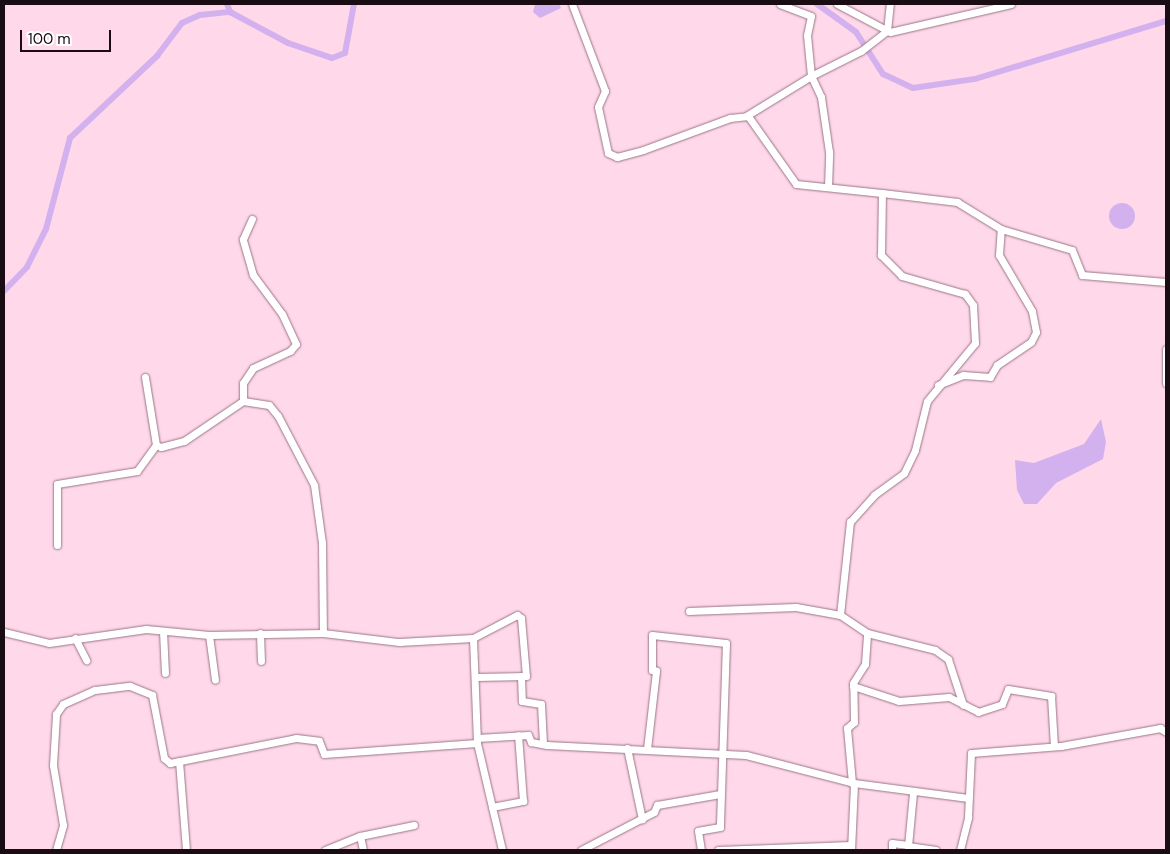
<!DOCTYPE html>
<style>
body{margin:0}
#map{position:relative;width:1170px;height:854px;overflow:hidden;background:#ffd8ea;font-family:"DM Sans",sans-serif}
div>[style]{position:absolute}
.water>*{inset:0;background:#d3b1ee}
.round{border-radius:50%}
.canal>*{height:6px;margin:-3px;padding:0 3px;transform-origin:3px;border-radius:3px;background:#d3b1ee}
.roads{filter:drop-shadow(0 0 1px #997686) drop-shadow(0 0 1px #997686)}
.street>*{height:7px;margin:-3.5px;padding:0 3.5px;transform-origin:3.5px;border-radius:3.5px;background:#fff}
span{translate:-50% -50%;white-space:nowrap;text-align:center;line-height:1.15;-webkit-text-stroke:4px #fff;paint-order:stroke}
.frame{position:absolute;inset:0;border:5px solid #190c13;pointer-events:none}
.scale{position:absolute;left:20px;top:30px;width:91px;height:22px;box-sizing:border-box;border:2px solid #190c13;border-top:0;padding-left:6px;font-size:15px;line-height:18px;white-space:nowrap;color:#190c13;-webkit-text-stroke:4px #fff;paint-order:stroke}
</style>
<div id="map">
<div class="water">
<i style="clip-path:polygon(535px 4px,559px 4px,561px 8px,540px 18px,533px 12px)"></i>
<i class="round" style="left:1109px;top:203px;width:26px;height:26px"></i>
<i style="clip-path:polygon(1101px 419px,1106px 442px,1103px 459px,1056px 483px,1037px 504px,1024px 504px,1017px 490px,1015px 460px,1034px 463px,1084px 444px)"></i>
</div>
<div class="canal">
<i style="left:227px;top:4px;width:9px;rotate:69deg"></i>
<i style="left:230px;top:12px;width:66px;rotate:28.1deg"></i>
<i style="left:288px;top:43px;width:46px;rotate:18.8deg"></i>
<i style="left:332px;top:58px;width:14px;rotate:-21deg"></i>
<i style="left:345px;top:53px;width:50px;rotate:-79.6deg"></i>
<i style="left:817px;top:4px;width:48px;rotate:35.7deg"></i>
<i style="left:856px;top:32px;width:50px;rotate:57.3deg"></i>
<i style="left:883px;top:74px;width:33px;rotate:25deg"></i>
<i style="left:913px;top:88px;width:63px;rotate:-8.3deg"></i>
<i style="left:975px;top:79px;width:200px;rotate:-16.9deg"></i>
<i style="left:4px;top:291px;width:33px;rotate:-46deg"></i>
<i style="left:27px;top:267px;width:42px;rotate:-63.4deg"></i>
<i style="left:46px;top:229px;width:94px;rotate:-75.2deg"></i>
<i style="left:70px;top:138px;width:120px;rotate:-43.3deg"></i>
<i style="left:157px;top:56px;width:41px;rotate:-52.9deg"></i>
<i style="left:182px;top:23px;width:20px;rotate:-24deg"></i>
<i style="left:200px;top:15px;width:30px;rotate:-6deg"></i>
</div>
<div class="roads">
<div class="street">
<i style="left:572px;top:4px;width:93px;rotate:69.2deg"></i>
<i style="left:605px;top:91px;width:17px;rotate:114deg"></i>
<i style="left:598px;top:107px;width:47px;rotate:77.7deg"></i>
<i style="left:608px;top:153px;width:10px;rotate:24deg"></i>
<i style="left:617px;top:157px;width:27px;rotate:-15deg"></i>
<i style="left:643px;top:150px;width:93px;rotate:-20.2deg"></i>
<i style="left:730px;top:118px;width:18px;rotate:-6deg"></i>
<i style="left:748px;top:116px;width:83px;rotate:54.8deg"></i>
<i style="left:796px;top:184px;width:86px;rotate:6deg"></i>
<i style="left:837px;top:4px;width:60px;rotate:27.8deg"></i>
<i style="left:890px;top:32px;width:124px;rotate:-13deg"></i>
<i style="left:746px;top:116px;width:76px;rotate:-31.6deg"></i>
<i style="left:811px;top:76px;width:41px;rotate:-95.6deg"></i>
<i style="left:807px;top:35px;width:19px;rotate:-78deg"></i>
<i style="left:811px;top:16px;width:33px;rotate:-159deg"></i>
<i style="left:828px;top:187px;width:35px;rotate:-88deg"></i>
<i style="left:829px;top:152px;width:56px;rotate:-98.3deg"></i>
<i style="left:821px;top:97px;width:23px;rotate:-115deg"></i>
<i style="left:811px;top:76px;width:56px;rotate:-26.6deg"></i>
<i style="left:861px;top:51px;width:33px;rotate:-38deg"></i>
<i style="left:887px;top:31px;width:27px;rotate:-84deg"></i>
<i style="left:145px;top:377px;width:69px;rotate:80.8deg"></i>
<i style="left:156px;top:445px;width:5px;rotate:22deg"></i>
<i style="left:161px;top:447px;width:24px;rotate:-15deg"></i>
<i style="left:184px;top:441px;width:71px;rotate:-34.1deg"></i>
<i style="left:243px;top:401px;width:26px;rotate:9deg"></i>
<i style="left:269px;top:405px;width:14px;rotate:51deg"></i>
<i style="left:278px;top:416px;width:78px;rotate:62.4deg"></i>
<i style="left:314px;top:485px;width:59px;rotate:82.1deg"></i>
<i style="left:322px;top:543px;width:90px;rotate:89.4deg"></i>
<i style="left:1166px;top:383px;width:34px;rotate:-90deg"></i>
<i style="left:938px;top:385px;width:27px;rotate:-22deg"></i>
<i style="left:963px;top:375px;width:27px;rotate:4deg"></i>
<i style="left:990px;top:377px;width:14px;rotate:-60deg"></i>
<i style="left:997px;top:365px;width:41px;rotate:-34.1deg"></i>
<i style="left:1031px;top:342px;width:11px;rotate:-63deg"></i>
<i style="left:1036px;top:332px;width:21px;rotate:-101deg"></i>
<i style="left:1032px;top:311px;width:65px;rotate:-120.5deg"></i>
<i style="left:999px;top:255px;width:26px;rotate:-86deg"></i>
<i style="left:243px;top:401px;width:18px;rotate:-90deg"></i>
<i style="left:243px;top:383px;width:18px;rotate:-56deg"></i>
<i style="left:253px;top:368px;width:41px;rotate:-24.7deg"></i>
<i style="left:290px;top:351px;width:9px;rotate:-49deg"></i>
<i style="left:296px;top:344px;width:33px;rotate:-115deg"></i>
<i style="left:282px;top:314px;width:49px;rotate:-126.6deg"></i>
<i style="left:253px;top:275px;width:37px;rotate:-106deg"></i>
<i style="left:243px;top:239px;width:22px;rotate:-66deg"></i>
<i style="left:57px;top:545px;width:61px;rotate:-90deg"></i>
<i style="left:57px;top:484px;width:81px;rotate:-9.2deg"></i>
<i style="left:137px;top:471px;width:32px;rotate:-54deg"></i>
<i style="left:689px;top:611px;width:107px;rotate:-2.1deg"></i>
<i style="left:796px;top:607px;width:45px;rotate:10.3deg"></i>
<i style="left:163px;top:631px;width:42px;rotate:87.3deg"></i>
<i style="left:4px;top:632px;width:46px;rotate:13.7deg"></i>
<i style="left:49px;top:643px;width:98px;rotate:-8.2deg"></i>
<i style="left:146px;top:629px;width:63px;rotate:5.4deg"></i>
<i style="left:209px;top:635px;width:114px;rotate:-1deg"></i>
<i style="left:323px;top:633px;width:77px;rotate:6.8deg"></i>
<i style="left:399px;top:642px;width:74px;rotate:-3.1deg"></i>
<i style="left:473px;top:638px;width:105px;rotate:87.8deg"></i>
<i style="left:477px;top:743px;width:110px;rotate:76.8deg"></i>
<i style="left:260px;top:633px;width:28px;rotate:88deg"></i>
<i style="left:867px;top:633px;width:70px;rotate:14deg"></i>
<i style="left:935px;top:650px;width:16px;rotate:35deg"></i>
<i style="left:948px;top:659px;width:48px;rotate:71.9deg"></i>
<i style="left:209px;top:635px;width:45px;rotate:82.4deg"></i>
<i style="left:75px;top:638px;width:25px;rotate:63deg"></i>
<i style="left:473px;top:638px;width:50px;rotate:-27.6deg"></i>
<i style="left:517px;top:615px;width:5px;rotate:37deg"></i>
<i style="left:521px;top:618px;width:58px;rotate:85.1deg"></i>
<i style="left:526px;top:676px;width:49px;rotate:178.8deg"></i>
<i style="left:521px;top:676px;width:25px;rotate:88deg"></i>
<i style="left:522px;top:701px;width:19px;rotate:9deg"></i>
<i style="left:541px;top:704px;width:40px;rotate:87.1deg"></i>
<i style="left:853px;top:686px;width:48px;rotate:18.1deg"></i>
<i style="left:899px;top:701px;width:50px;rotate:-4.6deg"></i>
<i style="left:949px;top:697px;width:33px;rotate:27deg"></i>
<i style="left:978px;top:712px;width:25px;rotate:-18deg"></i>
<i style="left:1002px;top:704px;width:16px;rotate:-68deg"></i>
<i style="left:1008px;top:689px;width:44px;rotate:9.2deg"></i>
<i style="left:1051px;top:696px;width:50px;rotate:86.6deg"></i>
<i style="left:477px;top:738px;width:51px;rotate:-3.4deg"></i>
<i style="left:528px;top:735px;width:8px;rotate:67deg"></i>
<i style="left:531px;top:742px;width:16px;rotate:11deg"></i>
<i style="left:547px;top:745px;width:199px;rotate:2.9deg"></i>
<i style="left:746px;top:755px;width:112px;rotate:14.5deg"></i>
<i style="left:854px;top:783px;width:115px;rotate:7.5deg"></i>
<i style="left:627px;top:748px;width:73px;rotate:78.1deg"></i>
<i style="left:647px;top:749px;width:79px;rotate:-83.4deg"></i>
<i style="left:656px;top:671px;width:4px;rotate:-166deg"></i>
<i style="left:652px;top:670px;width:35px;rotate:-90deg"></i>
<i style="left:652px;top:635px;width:74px;rotate:6.2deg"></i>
<i style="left:726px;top:643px;width:184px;rotate:91.9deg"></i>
<i style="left:720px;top:827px;width:22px;rotate:170deg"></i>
<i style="left:698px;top:831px;width:19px;rotate:81deg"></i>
<i style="left:179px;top:761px;width:89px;rotate:85.5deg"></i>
<i style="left:852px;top:783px;width:55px;rotate:-95.2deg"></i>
<i style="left:847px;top:728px;width:9px;rotate:-41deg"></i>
<i style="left:854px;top:722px;width:39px;rotate:-91deg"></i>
<i style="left:853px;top:683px;width:22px;rotate:-58deg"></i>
<i style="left:865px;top:664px;width:31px;rotate:-86deg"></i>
<i style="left:867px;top:633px;width:32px;rotate:-146deg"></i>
<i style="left:840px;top:615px;width:94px;rotate:-83.9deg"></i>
<i style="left:850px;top:522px;width:36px;rotate:-48deg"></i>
<i style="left:874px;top:495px;width:37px;rotate:-36deg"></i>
<i style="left:904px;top:473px;width:25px;rotate:-64deg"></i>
<i style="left:915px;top:450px;width:50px;rotate:-76.2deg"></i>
<i style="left:927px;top:401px;width:75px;rotate:-50.4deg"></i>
<i style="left:975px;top:343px;width:38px;rotate:-93deg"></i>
<i style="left:973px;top:305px;width:14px;rotate:-126deg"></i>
<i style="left:965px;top:294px;width:66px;rotate:-164.1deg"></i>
<i style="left:902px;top:276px;width:30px;rotate:-135deg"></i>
<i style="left:881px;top:255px;width:62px;rotate:-89.1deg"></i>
<i style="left:882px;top:193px;width:76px;rotate:6.8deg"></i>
<i style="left:957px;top:202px;width:52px;rotate:31.5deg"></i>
<i style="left:1001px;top:229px;width:74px;rotate:16.5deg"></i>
<i style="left:1072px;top:250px;width:27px;rotate:68deg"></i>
<i style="left:1082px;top:275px;width:84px;rotate:4.8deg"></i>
<i style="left:913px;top:793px;width:53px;rotate:95.4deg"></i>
<i style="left:908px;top:846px;width:28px;rotate:8deg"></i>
<i style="left:492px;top:807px;width:32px;rotate:-11deg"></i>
<i style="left:523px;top:801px;width:66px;rotate:-94.3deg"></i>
<i style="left:360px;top:836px;width:55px;rotate:-11.5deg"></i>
<i style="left:56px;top:850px;width:26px;rotate:-74deg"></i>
<i style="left:63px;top:825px;width:61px;rotate:-99.5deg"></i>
<i style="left:53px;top:765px;width:51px;rotate:-86.6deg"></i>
<i style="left:56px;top:714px;width:12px;rotate:-55deg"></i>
<i style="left:63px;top:704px;width:35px;rotate:-24deg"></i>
<i style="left:95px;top:690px;width:35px;rotate:-7deg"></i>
<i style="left:130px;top:686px;width:24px;rotate:22deg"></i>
<i style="left:152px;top:695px;width:64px;rotate:79.2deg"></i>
<i style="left:164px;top:758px;width:8px;rotate:40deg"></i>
<i style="left:170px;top:763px;width:128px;rotate:-11.2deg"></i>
<i style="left:296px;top:738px;width:23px;rotate:7deg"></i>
<i style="left:319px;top:741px;width:14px;rotate:69deg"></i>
<i style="left:324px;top:754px;width:153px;rotate:-4.1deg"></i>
<i style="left:325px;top:850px;width:38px;rotate:-22deg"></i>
<i style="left:360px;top:836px;width:14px;rotate:78deg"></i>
<i style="left:581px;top:850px;width:82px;rotate:-27.5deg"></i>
<i style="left:654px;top:812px;width:8px;rotate:-67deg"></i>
<i style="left:657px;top:805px;width:64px;rotate:-9.9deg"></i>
<i style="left:718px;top:850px;width:133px;rotate:-2.2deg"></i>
<i style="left:851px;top:850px;width:67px;rotate:-87.4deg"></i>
<i style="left:892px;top:850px;width:7px;rotate:-90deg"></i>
<i style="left:892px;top:843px;width:16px;rotate:7deg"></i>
<i style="left:960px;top:850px;width:34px;rotate:-76deg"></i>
<i style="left:968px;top:817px;width:64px;rotate:-87.3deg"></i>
<i style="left:971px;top:753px;width:90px;rotate:-4.4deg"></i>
<i style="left:1061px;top:746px;width:101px;rotate:-10.3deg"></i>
<i style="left:1160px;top:728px;width:7px;rotate:34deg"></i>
</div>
</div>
<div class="frame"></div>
<div class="scale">100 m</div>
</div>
